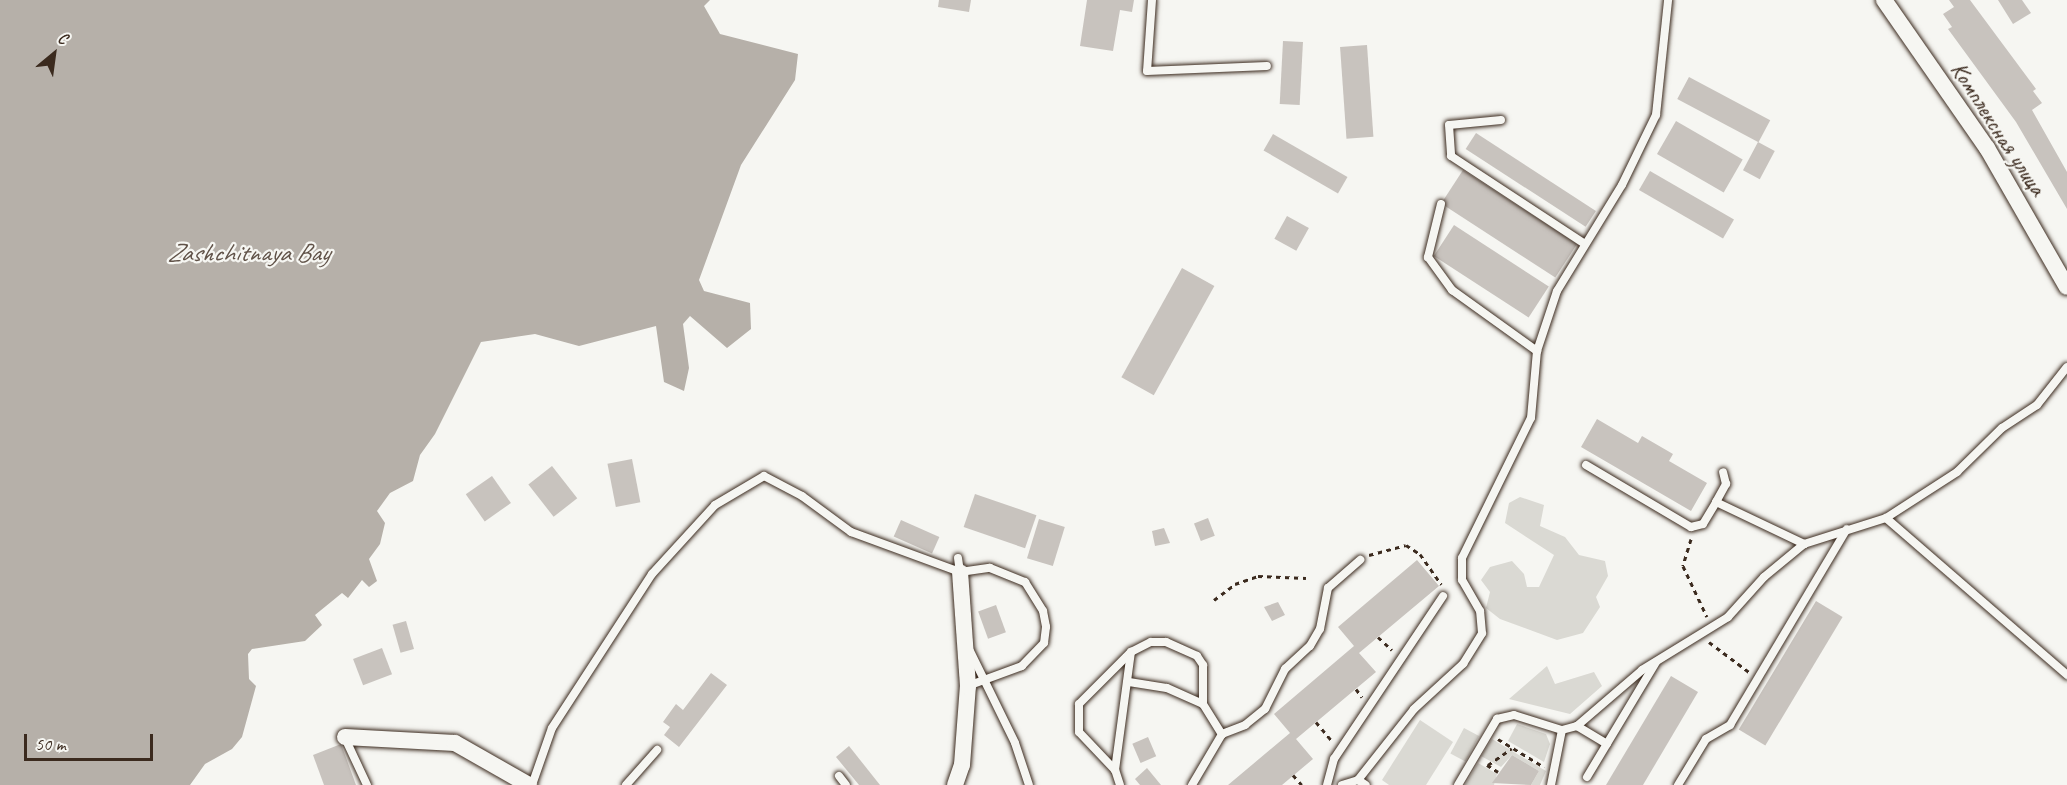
<!DOCTYPE html>
<meta charset="utf-8">
<style>
body{margin:0}
#map{position:relative;width:2067px;height:785px;overflow:hidden;background:#f6f6f2;font-family:Caveat,sans-serif}
div>[style]{position:absolute}
.green>*{inset:0;background:#dad9d3;transform-origin:0 0}
.water>*{inset:0;background:#b6b0a9}
.building>*{inset:0;background:#c8c3be;transform-origin:0 0}
.path>*{height:3px;margin-top:-1.5px;transform-origin:0;background:repeating-linear-gradient(90deg,#3b2a1e 0 4.5px,transparent 0 9px)}
.roads{filter:drop-shadow(0 0 2px #3b2a1e) drop-shadow(0 0 2px #3b2a1e)}
.service>*{height:8px;margin:-4px;padding:0 4px;transform-origin:4px;border-radius:4px;background:#f6f6f2}
.minor>*{height:16px;margin:-8px;padding:0 8px;transform-origin:8px;border-radius:8px;background:#f6f6f2}
span{translate:-50% -50%;white-space:nowrap;text-align:center;line-height:1.15;-webkit-text-stroke:4.5px #f6f6f2;paint-order:stroke}
.street-label{font-size:24px;color:#3b2a1e}
.water-label{font-size:26px;color:#605248;font-style:italic}
.north{position:absolute;left:24px;top:24px;width:60px;height:60px;-webkit-text-stroke:4px #f6f6f2;paint-order:stroke;rotate:29deg;font-size:16px;font-weight:700;line-height:24px;text-align:center;color:#3b2a1e}
.north::after{content:'';display:block;margin:auto;width:21px;height:27px;background:#3b2a1e;clip-path:polygon(50% 0,100% 100%,50% 72%,0 100%)}
.scale{position:absolute;left:24px;top:734px;width:129px;height:27px;box-sizing:border-box;border:3px solid #3b2a1e;border-top:0;padding-left:8px;font-size:18px;line-height:21px;white-space:nowrap;color:#3b2a1e;-webkit-text-stroke:4px #f6f6f2;paint-order:stroke}
</style>
<div id="map">
<div class="green">
<i style="clip-path:polygon(1520px 497px,1544px 505px,1540px 526px,1565px 537px,1579px 555px,1605px 561px,1608px 576px,1596px 597px,1600px 607px,1583px 633px,1557px 640px,1500px 619px,1486px 608px,1490px 592px,1481px 580px,1490px 567px,1512px 561px,1524px 574px,1527px 587px,1539px 587px,1554px 555px,1505px 523px,1509px 503px)"></i>
<i style="clip-path:polygon(1547px 666px,1555px 684px,1594px 672px,1602px 686px,1570px 714px,1509px 699px)"></i>
<i style="clip-path:polygon(1420px 720px,1453px 742px,1426px 785px,1389px 785px,1382px 780px)"></i>
<i style="clip-path:polygon(1517px 724px,1546px 734px,1550px 744px,1544px 762px,1508px 741px)"></i>
<i style="left:1464px;top:728px;width:17px;height:29px;rotate:28deg"></i>
<i style="clip-path:polygon(1492px 739px,1546px 771px,1540px 785px,1531px 785px,1539px 771px,1512px 755px,1501px 767px,1481px 756px)"></i>
<i style="clip-path:polygon(1478px 763px,1497px 774px,1494px 785px,1465px 785px)"></i>
</div>
<div class="water">
<i style="clip-path:polygon(0 0,710px 0,704px 6px,720px 34px,798px 54px,795px 80px,741px 165px,699px 280px,704px 291px,750px 303px,751px 329px,727px 348px,690px 316px,683px 324px,689px 368px,684px 391px,664px 382px,656px 326px,579px 346px,535px 334px,481px 342px,435px 434px,420px 455px,413px 481px,390px 493px,377px 511px,385px 523px,380px 544px,369px 559px,377px 581px,369px 587px,362px 580px,348px 598px,342px 593px,315px 615px,322px 625px,305px 641px,252px 649px,248px 654px,249px 679px,256px 686px,242px 737px,232px 749px,205px 764px,190px 785px,0 785px)"></i>
</div>
<div class="building">
<i style="clip-path:polygon(939px 0,971px 0,969px 12px,938px 7px)"></i>
<i style="clip-path:polygon(1087px 0,1134px 0,1132px 12px,1120px 10px,1113px 51px,1080px 46px)"></i>
<i style="clip-path:polygon(1949px 0,1970px 0,2036px 89px,2033px 91px,2042px 103px,2032px 110px,2067px 172px,2067px 209px,2016px 122px,1948px 29px,1952px 27px,1943px 14px,1954px 7px)"></i>
<i style="clip-path:polygon(1998px 0,2022px 0,2031px 13px,2013px 24px)"></i>
<i style="left:1283px;top:41px;width:20px;height:63px;rotate:3deg"></i>
<i style="left:1367px;top:45px;width:92px;height:27px;rotate:86deg"></i>
<i style="left:1689px;top:77px;width:92px;height:25px;rotate:28deg"></i>
<i style="left:1676px;top:121px;width:77px;height:38px;rotate:30deg"></i>
<i style="left:1476px;top:133px;width:143px;height:19px;rotate:33deg"></i>
<i style="left:1273px;top:134px;width:86px;height:19px;rotate:30deg"></i>
<i style="left:1758px;top:142px;width:19px;height:32px;rotate:28deg"></i>
<i style="left:1463px;top:170px;width:136px;height:40px;rotate:33deg"></i>
<i style="left:1650px;top:171px;width:97px;height:22px;rotate:30deg"></i>
<i style="left:1287px;top:216px;width:25px;height:26px;rotate:29deg"></i>
<i style="left:1454px;top:225px;width:113px;height:37px;rotate:33deg"></i>
<i style="left:1182px;top:268px;width:37px;height:125px;rotate:29deg"></i>
<i style="clip-path:polygon(1597px 419px,1638px 443px,1642px 436px,1673px 454px,1669px 461px,1707px 483px,1691px 511px,1581px 447px)"></i>
<i style="left:632px;top:459px;width:44px;height:25px;rotate:79deg"></i>
<i style="left:552px;top:466px;width:41px;height:30px;rotate:52deg"></i>
<i style="left:492px;top:476px;width:33px;height:32px;rotate:55deg"></i>
<i style="left:975px;top:494px;width:65px;height:35px;rotate:19deg"></i>
<i style="left:1208px;top:518px;width:19px;height:15px;rotate:69deg"></i>
<i style="left:1039px;top:519px;width:27px;height:41px;rotate:17deg"></i>
<i style="left:901px;top:520px;width:42px;height:18px;rotate:24deg"></i>
<i style="clip-path:polygon(1164px 528px,1170px 543px,1155px 546px,1152px 531px)"></i>
<i style="clip-path:polygon(1417px 560px,1439px 586px,1359px 653px,1376px 672px,1296px 739px,1313px 759px,1282px 785px,1228px 785px,1290px 733px,1274px 714px,1354px 646px,1338px 627px)"></i>
<i style="left:1816px;top:601px;width:31px;height:150px;rotate:31deg"></i>
<i style="clip-path:polygon(1278px 602px,1285px 615px,1272px 621px,1264px 607px)"></i>
<i style="left:996px;top:605px;width:29px;height:19px;rotate:70deg"></i>
<i style="left:406px;top:621px;width:29px;height:14px;rotate:74deg"></i>
<i style="left:382px;top:648px;width:28px;height:31px;rotate:69deg"></i>
<i style="clip-path:polygon(711px 673px,727px 685px,679px 747px,664px 735px,670px 727px,663px 722px,676px 704px,683px 710px)"></i>
<i style="clip-path:polygon(1671px 676px,1698px 692px,1643px 785px,1606px 785px)"></i>
<i style="left:1148px;top:737px;width:21px;height:17px;rotate:67deg"></i>
<i style="clip-path:polygon(341px 744px,356px 785px,324px 785px,313px 755px)"></i>
<i style="clip-path:polygon(849px 746px,880px 785px,859px 785px,836px 757px)"></i>
<i style="clip-path:polygon(1512px 755px,1539px 771px,1531px 785px,1492px 783px)"></i>
<i style="clip-path:polygon(1147px 768px,1161px 785px,1140px 785px,1135px 779px)"></i>
</div>
<div class="path">
<i style="left:1691px;top:539px;width:28px;rotate:107deg"></i>
<i style="left:1683px;top:566px;width:56px;rotate:64.8deg"></i>
<i style="left:1369px;top:555px;width:38px;rotate:-15deg"></i>
<i style="left:1406px;top:545px;width:17px;rotate:33deg"></i>
<i style="left:1420px;top:554px;width:37px;rotate:55deg"></i>
<i style="left:1214px;top:600px;width:26px;rotate:-37deg"></i>
<i style="left:1235px;top:584px;width:24px;rotate:-19deg"></i>
<i style="left:1258px;top:576px;width:48px;rotate:2.4deg"></i>
<i style="left:1378px;top:637px;width:19px;rotate:43deg"></i>
<i style="left:1709px;top:642px;width:50px;rotate:36.9deg"></i>
<i style="left:1356px;top:689px;width:10px;rotate:53deg"></i>
<i style="left:1316px;top:722px;width:25px;rotate:50deg"></i>
<i style="left:1498px;top:739px;width:54px;rotate:31.3deg"></i>
<i style="left:1487px;top:765px;width:13px;rotate:32deg"></i>
<i style="left:1488px;top:765px;width:29px;rotate:-35deg"></i>
<i style="left:1293px;top:775px;width:13px;rotate:48deg"></i>
</div>
<div class="roads">
<div class="service">
<i style="left:1152px;top:0;width:71px;rotate:94deg"></i>
<i style="left:1147px;top:71px;width:120px;rotate:-2.4deg"></i>
<i style="left:1501px;top:120px;width:52px;rotate:174.5deg"></i>
<i style="left:1449px;top:125px;width:31px;rotate:86deg"></i>
<i style="left:1451px;top:156px;width:160px;rotate:33.3deg"></i>
<i style="left:1441px;top:204px;width:55px;rotate:103.8deg"></i>
<i style="left:1428px;top:257px;width:41px;rotate:54deg"></i>
<i style="left:1452px;top:290px;width:105px;rotate:35.7deg"></i>
<i style="left:1586px;top:465px;width:122px;rotate:30.6deg"></i>
<i style="left:1691px;top:527px;width:12px;rotate:-14deg"></i>
<i style="left:1703px;top:524px;width:26px;rotate:-59deg"></i>
<i style="left:1716px;top:502px;width:21px;rotate:-61deg"></i>
<i style="left:1726px;top:484px;width:12px;rotate:-104deg"></i>
<i style="left:1716px;top:502px;width:98px;rotate:25.5deg"></i>
<i style="left:1886px;top:518px;width:240px;rotate:40.9deg"></i>
<i style="left:958px;top:558px;width:14px;rotate:82deg"></i>
<i style="left:960px;top:572px;width:30px;rotate:-8deg"></i>
<i style="left:990px;top:568px;width:38px;rotate:22deg"></i>
<i style="left:1025px;top:582px;width:34px;rotate:58deg"></i>
<i style="left:1043px;top:611px;width:16px;rotate:79deg"></i>
<i style="left:1046px;top:627px;width:16px;rotate:97deg"></i>
<i style="left:1044px;top:643px;width:32px;rotate:134deg"></i>
<i style="left:1022px;top:666px;width:58px;rotate:159.7deg"></i>
<i style="left:970px;top:651px;width:102px;rotate:63.9deg"></i>
<i style="left:1015px;top:743px;width:44px;rotate:71.6deg"></i>
<i style="left:1129px;top:682px;width:38px;rotate:9deg"></i>
<i style="left:1167px;top:688px;width:39px;rotate:24deg"></i>
<i style="left:1577px;top:726px;width:35px;rotate:31deg"></i>
<i style="left:345px;top:738px;width:52px;rotate:64.9deg"></i>
<i style="left:1115px;top:770px;width:119px;rotate:-82.3deg"></i>
<i style="left:839px;top:776px;width:11px;rotate:52deg"></i>
<i style="left:1587px;top:777px;width:134px;rotate:-59deg"></i>
<i style="left:1358px;top:780px;width:9px;rotate:32deg"></i>
<i style="left:532px;top:785px;width:60px;rotate:-70.7deg"></i>
<i style="left:552px;top:728px;width:184px;rotate:-57deg"></i>
<i style="left:652px;top:574px;width:93px;rotate:-47.6deg"></i>
<i style="left:715px;top:505px;width:57px;rotate:-30.6deg"></i>
<i style="left:764px;top:476px;width:43px;rotate:27.8deg"></i>
<i style="left:802px;top:496px;width:61px;rotate:36.3deg"></i>
<i style="left:851px;top:532px;width:116px;rotate:20.2deg"></i>
<i style="left:626px;top:785px;width:47px;rotate:-48.5deg"></i>
<i style="left:1120px;top:785px;width:16px;rotate:-108deg"></i>
<i style="left:1115px;top:770px;width:52px;rotate:-133.5deg"></i>
<i style="left:1079px;top:732px;width:28px;rotate:-90deg"></i>
<i style="left:1079px;top:704px;width:74px;rotate:-45deg"></i>
<i style="left:1131px;top:652px;width:22px;rotate:-27deg"></i>
<i style="left:1151px;top:642px;width:15px"></i>
<i style="left:1166px;top:642px;width:34px;rotate:24deg"></i>
<i style="left:1197px;top:656px;width:11px;rotate:56deg"></i>
<i style="left:1203px;top:665px;width:39px;rotate:90deg"></i>
<i style="left:1203px;top:704px;width:36px;rotate:58deg"></i>
<i style="left:1192px;top:785px;width:59px;rotate:-59.5deg"></i>
<i style="left:1222px;top:734px;width:25px;rotate:-21deg"></i>
<i style="left:1245px;top:725px;width:26px;rotate:-39deg"></i>
<i style="left:1265px;top:709px;width:45px;rotate:-63.4deg"></i>
<i style="left:1285px;top:669px;width:34px;rotate:-43deg"></i>
<i style="left:1310px;top:646px;width:20px;rotate:-60deg"></i>
<i style="left:1320px;top:629px;width:42px;rotate:-79deg"></i>
<i style="left:1328px;top:588px;width:43px;rotate:-41.2deg"></i>
<i style="left:1327px;top:785px;width:27px;rotate:-75deg"></i>
<i style="left:1334px;top:759px;width:196px;rotate:-56.2deg"></i>
<i style="left:1342px;top:785px;width:17px;rotate:-17deg"></i>
<i style="left:1358px;top:780px;width:90px;rotate:-51.7deg"></i>
<i style="left:1414px;top:709px;width:67px;rotate:-42.6deg"></i>
<i style="left:1463px;top:664px;width:36px;rotate:-58deg"></i>
<i style="left:1482px;top:633px;width:22px;rotate:-95deg"></i>
<i style="left:1480px;top:611px;width:36px;rotate:-120deg"></i>
<i style="left:1462px;top:580px;width:22px;rotate:-90deg"></i>
<i style="left:1462px;top:558px;width:156px;rotate:-63.8deg"></i>
<i style="left:1531px;top:418px;width:67px;rotate:-84.9deg"></i>
<i style="left:1537px;top:351px;width:63px;rotate:-71.6deg"></i>
<i style="left:1557px;top:291px;width:124px;rotate:-58.5deg"></i>
<i style="left:1622px;top:185px;width:78px;rotate:-64.1deg"></i>
<i style="left:1656px;top:115px;width:116px;rotate:-84deg"></i>
<i style="left:1458px;top:785px;width:77px;rotate:-59.4deg"></i>
<i style="left:1497px;top:719px;width:17px;rotate:-13deg"></i>
<i style="left:1514px;top:715px;width:50px;rotate:17.4deg"></i>
<i style="left:1562px;top:730px;width:16px;rotate:-15deg"></i>
<i style="left:1577px;top:726px;width:86px;rotate:-40.7deg"></i>
<i style="left:1642px;top:670px;width:101px;rotate:-31.6deg"></i>
<i style="left:1728px;top:617px;width:54px;rotate:-48deg"></i>
<i style="left:1764px;top:577px;width:52px;rotate:-39.5deg"></i>
<i style="left:1804px;top:544px;width:86px;rotate:-17.6deg"></i>
<i style="left:1886px;top:518px;width:85px;rotate:-32.9deg"></i>
<i style="left:1957px;top:472px;width:63px;rotate:-44.4deg"></i>
<i style="left:2002px;top:428px;width:42px;rotate:-33.3deg"></i>
<i style="left:2037px;top:405px;width:48px;rotate:-51.7deg"></i>
<i style="left:1551px;top:785px;width:56px;rotate:-78.7deg"></i>
<i style="left:1678px;top:785px;width:54px;rotate:-58.7deg"></i>
<i style="left:1706px;top:739px;width:28px;rotate:-30deg"></i>
<i style="left:1730px;top:725px;width:228px;rotate:-59.2deg"></i>
</div>
<div class="minor">
<i style="left:1884px;top:0;width:180px;rotate:55.2deg"></i>
<i style="left:1987px;top:148px;width:160px;rotate:60.1deg"></i>
<i style="left:345px;top:737px;width:110px;rotate:3.1deg"></i>
<i style="left:455px;top:743px;width:85px;rotate:29.6deg"></i>
<i style="left:955px;top:785px;width:21px;rotate:-71deg"></i>
<i style="left:962px;top:765px;width:79px;rotate:-85.7deg"></i>
<i style="left:968px;top:686px;width:114px;rotate:-94deg"></i>
</div>
</div>
<div class="street-label">
<span style="left:1998px;top:129px;rotate:57deg">Комплексная улица</span>
</div>
<div class="water-label">
<span style="left:248px;top:253px">Zashchitnaya Bay</span>
</div>
<div class="north">С</div>
<div class="scale">50 m</div>
</div>
